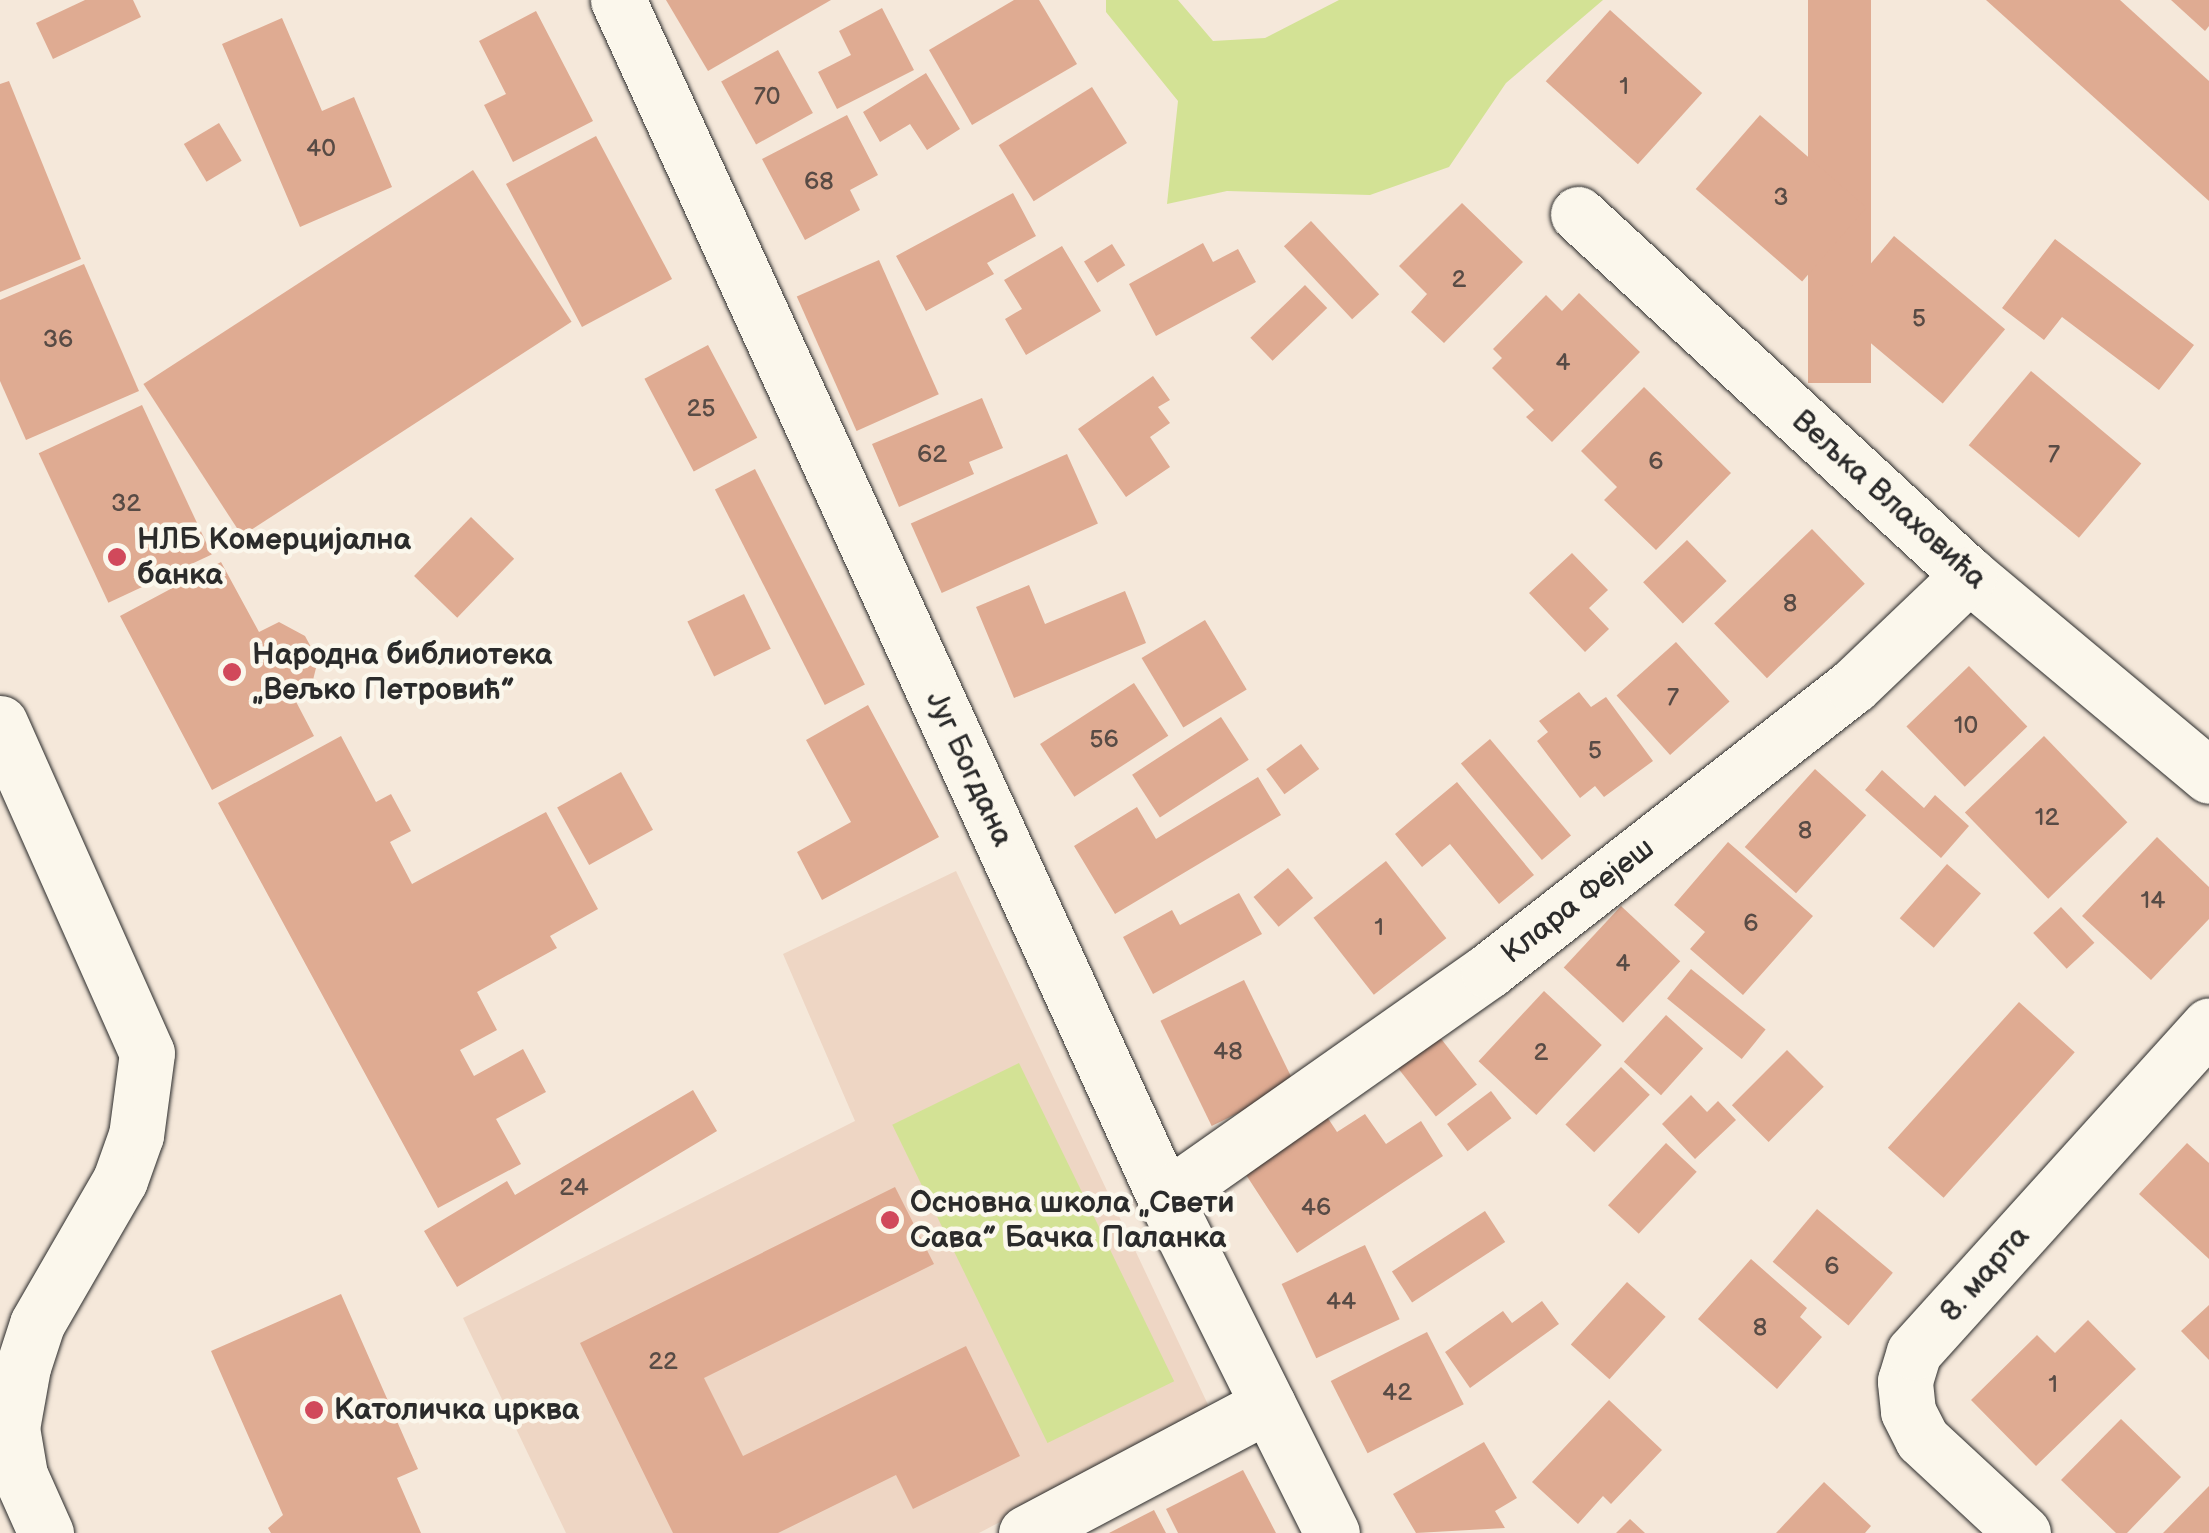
<!DOCTYPE html>
<meta charset="utf-8">
<style>
body{margin:0}
#map{position:relative;width:2209px;height:1533px;overflow:hidden;background:#f5e8da;font-family:"Balsamiq Sans",sans-serif}
div>[style]{position:absolute}
.built>*{inset:0;background:#eed6c4}
.green>*{inset:0;background:#d3e295;transform-origin:0 0}
.building>*{inset:0;background:#dfab92;transform-origin:0 0}
.roads{filter:drop-shadow(0 0 2px #2b2b2b) drop-shadow(0 0 2px #2b2b2b)}
.street>*{height:55px;margin:-27.5px;padding:0 27.5px;transform-origin:27.5px;border-radius:27.5px;background:#fbf7ec}
.secondary>*{height:55px;margin:-27.5px;padding:0 27.5px;transform-origin:27.5px;border-radius:27.5px;background:#fbf7ec}
.dots>*{width:28px;height:28px;translate:-50% -50%;box-sizing:border-box;border:5px solid #fbf7ec;border-radius:50%}
span{translate:-50% -50%;white-space:nowrap;text-align:center;line-height:1.15;-webkit-text-stroke:9px #fbf7ec;paint-order:stroke}
.number-label{font-size:25px;color:#584b45}
.number-label span{-webkit-text-stroke-width:0}
.street-label{font-size:30px;color:#2b2b2b}
.poi-label{font-size:30px;color:#2b2b2b;font-weight:700}
.left{translate:0 -50%;text-align:left}
</style>
<div id="map">
<div class="built">
<i style="clip-path:polygon(956px 871px,1211px 1411px,979px 1533px,566px 1533px,463px 1318px,855px 1121px,783px 954px)"></i>
</div>
<div class="green">
<i style="clip-path:polygon(1106px 0,1178px 0,1213px 41px,1265px 38px,1339px 0,1603px 0,1506px 83px,1449px 167px,1370px 195px,1227px 191px,1167px 204px,1178px 101px,1106px 12px)"></i>
<i style="left:1019px;top:1063px;width:354px;height:141px;rotate:64deg"></i>
</div>
<div class="building">
<i style="clip-path:polygon(85px 0,133px 0,141px 17px,53px 59px,36px 23px)"></i>
<i style="clip-path:polygon(666px 0,831px 0,708px 71px)"></i>
<i style="clip-path:polygon(1014px 0,1039px 0,1077px 64px,972px 125px,929px 50px)"></i>
<i style="left:1808px;top:0;width:63px;height:383px"></i>
<i style="clip-path:polygon(1986px 0,2120px 0,2209px 81px,2209px 201px)"></i>
<i style="clip-path:polygon(2171px 0,2209px 0,2209px 26px,2205px 31px)"></i>
<i style="clip-path:polygon(882px 8px,914px 70px,837px 109px,818px 72px,851px 55px,839px 31px)"></i>
<i style="left:1610px;top:10px;width:124px;height:96px;rotate:42deg"></i>
<i style="clip-path:polygon(536px 11px,593px 121px,513px 162px,484px 105px,506px 94px,479px 41px)"></i>
<i style="clip-path:polygon(282px 18px,322px 111px,354px 97px,392px 187px,300px 227px,222px 44px)"></i>
<i style="left:778px;top:50px;width:72px;height:65px;rotate:61deg"></i>
<i style="clip-path:polygon(926px 73px,960px 129px,927px 150px,910px 124px,880px 142px,863px 112px)"></i>
<i style="clip-path:polygon(9px 81px,81px 259px,0 292px,0 84px)"></i>
<i style="left:1092px;top:87px;width:66px;height:110px;rotate:58deg"></i>
<i style="clip-path:polygon(847px 115px,878px 175px,850px 190px,860px 210px,805px 240px,762px 159px)"></i>
<i style="left:1760px;top:115px;width:141px;height:98px;rotate:41deg"></i>
<i style="left:219px;top:123px;width:44px;height:41px;rotate:59deg"></i>
<i style="left:596px;top:136px;width:162px;height:102px;rotate:62deg"></i>
<i style="left:473px;top:170px;width:181px;height:393px;rotate:57deg"></i>
<i style="clip-path:polygon(1013px 193px,1036px 236px,987px 263px,994px 274px,926px 311px,896px 256px)"></i>
<i style="clip-path:polygon(1462px 203px,1523px 262px,1444px 343px,1411px 312px,1427px 294px,1399px 266px)"></i>
<i style="left:1311px;top:221px;width:100px;height:37px;rotate:47deg"></i>
<i style="left:1894px;top:236px;width:145px;height:97px;rotate:40deg"></i>
<i style="clip-path:polygon(2055px 239px,2194px 345px,2159px 390px,2062px 317px,2044px 340px,2002px 308px)"></i>
<i style="clip-path:polygon(1203px 243px,1213px 262px,1238px 249px,1256px 282px,1156px 336px,1129px 284px)"></i>
<i style="left:1112px;top:244px;width:25px;height:33px;rotate:58deg"></i>
<i style="clip-path:polygon(1062px 246px,1101px 311px,1026px 355px,1005px 319px,1022px 309px,1004px 280px)"></i>
<i style="left:879px;top:260px;width:147px;height:90px;rotate:66deg"></i>
<i style="clip-path:polygon(84px 264px,139px 391px,26px 440px,0 381px,0 300px)"></i>
<i style="left:1305px;top:285px;width:32px;height:76px;rotate:46deg"></i>
<i style="clip-path:polygon(1579px 293px,1640px 352px,1552px 442px,1526px 417px,1534px 410px,1492px 368px,1502px 358px,1493px 349px,1546px 295px,1562px 311px)"></i>
<i style="left:708px;top:345px;width:105px;height:72px;rotate:62deg"></i>
<i style="left:2031px;top:371px;width:144px;height:97px;rotate:40deg"></i>
<i style="clip-path:polygon(1153px 376px,1170px 400px,1158px 407px,1170px 423px,1150px 437px,1170px 467px,1126px 497px,1078px 429px)"></i>
<i style="clip-path:polygon(1644px 387px,1731px 473px,1656px 550px,1604px 500px,1617px 487px,1581px 451px)"></i>
<i style="clip-path:polygon(982px 398px,1003px 448px,969px 462px,974px 474px,899px 507px,872px 444px)"></i>
<i style="left:142px;top:405px;width:165px;height:114px;rotate:65deg"></i>
<i style="left:1067px;top:454px;width:76px;height:171px;rotate:66deg"></i>
<i style="left:755px;top:469px;width:242px;height:45px;rotate:63deg"></i>
<i style="left:471px;top:517px;width:60px;height:82px;rotate:44deg"></i>
<i style="left:1812px;top:529px;width:76px;height:136px;rotate:46deg"></i>
<i style="left:1687px;top:540px;width:57px;height:61px;rotate:46deg"></i>
<i style="clip-path:polygon(1572px 553px,1608px 590px,1589px 608px,1609px 629px,1585px 652px,1529px 593px)"></i>
<i style="clip-path:polygon(221px 562px,259px 632px,279px 622px,305px 636px,318px 660px,312px 684px,292px 694px,314px 736px,212px 790px,120px 616px)"></i>
<i style="clip-path:polygon(1029px 585px,1045px 624px,1125px 591px,1146px 643px,1014px 698px,976px 607px)"></i>
<i style="left:744px;top:594px;width:61px;height:63px;rotate:64deg"></i>
<i style="left:1205px;top:620px;width:81px;height:74px;rotate:59deg"></i>
<i style="left:1676px;top:642px;width:80px;height:80px;rotate:48deg"></i>
<i style="left:1969px;top:666px;width:84px;height:87px;rotate:46deg"></i>
<i style="left:1134px;top:683px;width:63px;height:112px;rotate:57deg"></i>
<i style="clip-path:polygon(1579px 692px,1591px 707px,1606px 697px,1653px 761px,1604px 797px,1595px 786px,1580px 798px,1537px 741px,1548px 732px,1539px 721px)"></i>
<i style="clip-path:polygon(868px 705px,939px 837px,822px 900px,797px 852px,851px 822px,806px 740px)"></i>
<i style="left:1221px;top:717px;width:51px;height:106px;rotate:57deg"></i>
<i style="clip-path:polygon(341px 736px,376px 802px,391px 794px,411px 831px,390px 842px,412px 884px,546px 812px,598px 909px,550px 936px,557px 948px,477px 992px,497px 1030px,460px 1050px,474px 1076px,523px 1049px,546px 1092px,496px 1119px,521px 1164px,438px 1208px,218px 803px)"></i>
<i style="left:2044px;top:736px;width:120px;height:110px;rotate:46deg"></i>
<i style="left:1490px;top:739px;width:126px;height:38px;rotate:50deg"></i>
<i style="left:1301px;top:744px;width:31px;height:43px;rotate:54deg"></i>
<i style="left:1815px;top:769px;width:69px;height:105px;rotate:42deg"></i>
<i style="clip-path:polygon(1882px 770px,1924px 808px,1935px 795px,1969px 826px,1941px 858px,1865px 790px)"></i>
<i style="left:621px;top:772px;width:66px;height:73px;rotate:61deg"></i>
<i style="clip-path:polygon(1258px 777px,1281px 815px,1115px 914px,1074px 846px,1137px 807px,1156px 839px)"></i>
<i style="clip-path:polygon(1457px 782px,1534px 875px,1499px 904px,1450px 844px,1422px 867px,1395px 834px)"></i>
<i style="clip-path:polygon(2157px 837px,2209px 887px,2209px 919px,2151px 980px,2082px 916px)"></i>
<i style="clip-path:polygon(1728px 842px,1813px 916px,1743px 995px,1690px 949px,1705px 932px,1674px 905px)"></i>
<i style="left:1386px;top:861px;width:98px;height:92px;rotate:52deg"></i>
<i style="left:1947px;top:864px;width:45px;height:72px;rotate:41deg"></i>
<i style="left:1288px;top:868px;width:39px;height:45px;rotate:50deg"></i>
<i style="clip-path:polygon(1239px 893px,1262px 934px,1153px 994px,1123px 937px,1172px 910px,1180px 925px)"></i>
<i style="left:1621px;top:906px;width:81px;height:84px;rotate:43deg"></i>
<i style="left:2061px;top:907px;width:49px;height:38px;rotate:47deg"></i>
<i style="left:1691px;top:969px;width:96px;height:38px;rotate:39deg"></i>
<i style="left:1244px;top:980px;width:117px;height:93px;rotate:64deg"></i>
<i style="left:1544px;top:991px;width:79px;height:96px;rotate:43deg"></i>
<i style="left:2019px;top:1002px;width:75px;height:196px;rotate:42deg"></i>
<i style="left:1666px;top:1015px;width:50px;height:63px;rotate:42deg"></i>
<i style="left:1435px;top:1031px;width:68px;height:52px;rotate:52deg"></i>
<i style="left:1787px;top:1050px;width:52px;height:78px;rotate:45deg"></i>
<i style="left:1621px;top:1067px;width:40px;height:80px;rotate:44deg"></i>
<i style="clip-path:polygon(693px 1090px,717px 1131px,457px 1287px,424px 1231px,507px 1181px,515px 1195px)"></i>
<i style="left:1491px;top:1091px;width:34px;height:55px;rotate:53deg"></i>
<i style="clip-path:polygon(1691px 1095px,1707px 1112px,1718px 1101px,1736px 1120px,1695px 1159px,1662px 1124px)"></i>
<i style="clip-path:polygon(1322px 1109px,1337px 1132px,1365px 1114px,1386px 1144px,1421px 1121px,1443px 1156px,1297px 1253px,1239px 1164px)"></i>
<i style="left:1666px;top:1143px;width:42px;height:85px;rotate:43deg"></i>
<i style="clip-path:polygon(2187px 1143px,2209px 1163px,2209px 1259px,2139px 1194px)"></i>
<i style="clip-path:polygon(895px 1187px,934px 1264px,704px 1378px,743px 1456px,966px 1346px,1020px 1456px,913px 1509px,896px 1475px,778px 1533px,673px 1533px,580px 1343px)"></i>
<i style="left:1817px;top:1209px;width:99px;height:69px;rotate:40deg"></i>
<i style="left:1485px;top:1211px;width:37px;height:111px;rotate:57deg"></i>
<i style="left:1365px;top:1245px;width:82px;height:92px;rotate:65deg"></i>
<i style="clip-path:polygon(1751px 1259px,1807px 1308px,1800px 1317px,1822px 1337px,1777px 1389px,1698px 1319px)"></i>
<i style="left:1627px;top:1282px;width:52px;height:84px;rotate:42deg"></i>
<i style="clip-path:polygon(341px 1294px,418px 1469px,397px 1478px,421px 1533px,271px 1533px,268px 1528px,283px 1515px,211px 1351px)"></i>
<i style="clip-path:polygon(1542px 1301px,1559px 1324px,1470px 1388px,1445px 1352px,1503px 1311px,1512px 1323px)"></i>
<i style="clip-path:polygon(2209px 1305px,2209px 1360px,2181px 1331px)"></i>
<i style="clip-path:polygon(2088px 1320px,2136px 1369px,2036px 1466px,1971px 1400px,2037px 1335px,2055px 1353px)"></i>
<i style="left:1427px;top:1332px;width:81px;height:108px;rotate:63deg"></i>
<i style="clip-path:polygon(1609px 1400px,1662px 1450px,1611px 1504px,1603px 1496px,1578px 1524px,1532px 1482px)"></i>
<i style="clip-path:polygon(2121px 1419px,2181px 1477px,2127px 1533px,2116px 1533px,2061px 1480px)"></i>
<i style="clip-path:polygon(1484px 1442px,1517px 1498px,1495px 1511px,1505px 1528px,1416px 1533px,1393px 1494px)"></i>
<i style="clip-path:polygon(1243px 1470px,1276px 1533px,1178px 1533px,1166px 1509px)"></i>
<i style="clip-path:polygon(1824px 1482px,1871px 1526px,1865px 1533px,1776px 1533px)"></i>
<i style="clip-path:polygon(2209px 1486px,2209px 1533px,2163px 1533px)"></i>
<i style="clip-path:polygon(1154px 1510px,1166px 1533px,1109px 1533px)"></i>
<i style="clip-path:polygon(1630px 1519px,1645px 1533px,1616px 1533px)"></i>
</div>
<div class="roads">
<div class="street">
<i style="left:618px;top:0;width:1317px;rotate:65.46deg"></i>
<i style="left:1165px;top:1198px;width:374px;rotate:63.5deg"></i>
<i style="left:1578px;top:214px;width:532px;rotate:42.72deg"></i>
<i style="left:1969px;top:575px;width:313px;rotate:39.9deg"></i>
<i style="left:1165px;top:1198px;width:395px;rotate:-35.1deg"></i>
<i style="left:1488px;top:971px;width:463px;rotate:-38deg"></i>
<i style="left:1853px;top:686px;width:161px;rotate:-43.7deg"></i>
<i style="left:1026px;top:1533px;width:274px;rotate:-27.9deg"></i>
<i style="left:2023px;top:1533px;width:138px;rotate:-137.1deg"></i>
<i style="left:1922px;top:1439px;width:31px;rotate:-117deg"></i>
<i style="left:1908px;top:1411px;width:30px;rotate:-96deg"></i>
<i style="left:1905px;top:1381px;width:30px;rotate:-73deg"></i>
<i style="left:1914px;top:1352px;width:440px;rotate:-47.9deg"></i>
</div>
<div class="secondary">
<i style="left:0;top:723px;width:361px;rotate:66deg"></i>
<i style="left:147px;top:1053px;width:83px;rotate:97.6deg"></i>
<i style="left:136px;top:1135px;width:48px;rotate:109.6deg"></i>
<i style="left:120px;top:1180px;width:166px;rotate:120deg"></i>
<i style="left:37px;top:1324px;width:45px;rotate:108deg"></i>
<i style="left:23px;top:1367px;width:62px;rotate:100.2deg"></i>
<i style="left:12px;top:1428px;width:48px;rotate:80.3deg"></i>
<i style="left:20px;top:1475px;width:64px;rotate:65.9deg"></i>
</div>
</div>
<div class="dots">
<i style="left:117px;top:557px;background:#d1495b"></i>
<i style="left:232px;top:672px;background:#d1495b"></i>
<i style="left:890px;top:1220px;background:#d1495b"></i>
<i style="left:314px;top:1410px;background:#d1495b"></i>
</div>
<div class="number-label">
<span style="left:1624px;top:87px">1</span>
<span style="left:767px;top:97px">70</span>
<span style="left:321px;top:149px">40</span>
<span style="left:819px;top:182px">68</span>
<span style="left:1781px;top:198px">3</span>
<span style="left:1459px;top:280px">2</span>
<span style="left:1919px;top:319px">5</span>
<span style="left:58px;top:340px">36</span>
<span style="left:1563px;top:363px">4</span>
<span style="left:701px;top:409px">25</span>
<span style="left:932px;top:455px">62</span>
<span style="left:2054px;top:455px">7</span>
<span style="left:1656px;top:462px">6</span>
<span style="left:126px;top:504px">32</span>
<span style="left:1790px;top:604px">8</span>
<span style="left:1673px;top:698px">7</span>
<span style="left:1966px;top:726px">10</span>
<span style="left:1104px;top:740px">56</span>
<span style="left:1595px;top:751px">5</span>
<span style="left:2047px;top:818px">12</span>
<span style="left:1805px;top:831px">8</span>
<span style="left:2153px;top:901px">14</span>
<span style="left:1751px;top:924px">6</span>
<span style="left:1379px;top:928px">1</span>
<span style="left:1623px;top:964px">4</span>
<span style="left:1228px;top:1052px">48</span>
<span style="left:1541px;top:1053px">2</span>
<span style="left:574px;top:1188px">24</span>
<span style="left:1316px;top:1208px">46</span>
<span style="left:1832px;top:1267px">6</span>
<span style="left:1341px;top:1302px">44</span>
<span style="left:1760px;top:1328px">8</span>
<span style="left:663px;top:1362px">22</span>
<span style="left:2053px;top:1385px">1</span>
<span style="left:1397px;top:1393px">42</span>
</div>
<div class="street-label">
<span style="left:1889px;top:500px;rotate:42deg">Вељка Влаховића</span>
<span style="left:969px;top:769px;rotate:65deg">Југ Богдана</span>
<span style="left:1578px;top:901px;rotate:-38deg">Клара Фејеш</span>
<span style="left:1985px;top:1274px;rotate:-48deg">8. марта</span>
</div>
<div class="poi-label">
<span class="left" style="left:137px;top:557px">НЛБ Комерцијална<br>банка</span>
<span class="left" style="left:252px;top:672px">Народна библиотека<br>„Вељко Петровић”</span>
<span class="left" style="left:910px;top:1220px">Основна школа „Свети<br>Сава” Бачка Паланка</span>
<span class="left" style="left:334px;top:1410px">Католичка црква</span>
</div>
</div>
